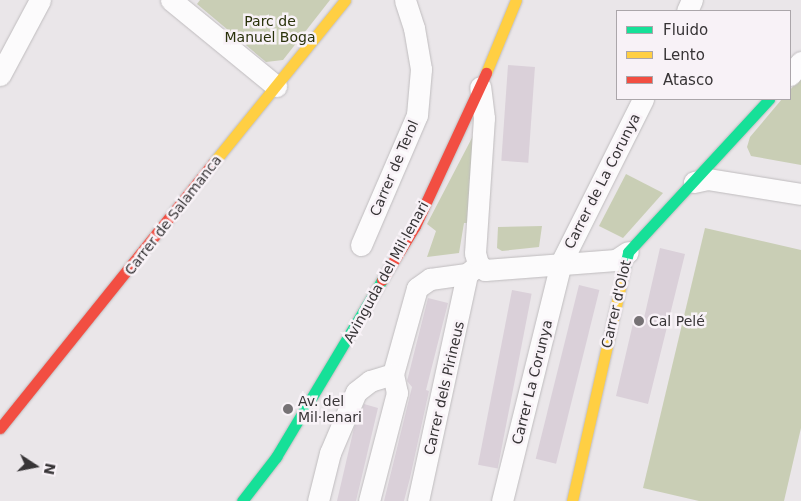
<!DOCTYPE html>
<meta charset="utf-8">
<style>
body{margin:0}
#map{position:relative;width:801px;height:501px;overflow:hidden;background:#eae6e9;font-family:"DejaVu Sans",sans-serif}
div>[style]{position:absolute}
.green>*{inset:0;background:#c9ceb5}
.building>*{inset:0;background:#dad0d9;transform-origin:0 0}
.roads{filter:drop-shadow(0 0 1px #bfbcbe) drop-shadow(0 0 1px #bfbcbe)}
.street>*{height:21px;margin:-10.5px;padding:0 10.5px;transform-origin:10.5px;border-radius:10.5px;background:#fcfbfc}
.fast>*{height:11px;margin:-5.5px;padding:0 5.5px;transform-origin:5.5px;border-radius:5.5px;background:#16e098}
.slow>*{height:11px;margin:-5.5px;padding:0 5.5px;transform-origin:5.5px;border-radius:5.5px;background:#ffcf43}
.jam>*{height:11px;margin:-5.5px;padding:0 5.5px;transform-origin:5.5px;border-radius:5.5px;background:#f24e42}
.dots>*{width:14px;height:14px;translate:-50% -50%;box-sizing:border-box;border:2px solid #f8f2f7;border-radius:50%}
span{translate:-50% -50%;white-space:nowrap;text-align:center;line-height:1.15;-webkit-text-stroke:5px #f8f2f7;paint-order:stroke}
.park-label{font-size:14px;color:#2a320b}
.street-label{font-size:14px;color:#373436}
.poi-label{font-size:14px;color:#373436}
.left{translate:0 -50%;text-align:left}
.legend{position:absolute;left:616px;top:10px;width:175px;height:90px;box-sizing:border-box;background:#f8f2f7;border:1px solid #aba6aa;margin:0;padding:6px 9px;list-style:none;font-size:15px;color:#373436}
.legend li{display:flex;align-items:center;gap:10px;height:25px}
.legend b{width:25px;border:1px solid #aba6aa}
.north{position:absolute;left:10px;top:441px;width:50px;height:50px;-webkit-text-stroke:4px #f8f2f7;paint-order:stroke;rotate:101deg;font-size:14px;font-weight:700;line-height:20px;text-align:center;color:#373436}
.north::after{content:'';display:block;margin:auto;width:18px;height:22px;background:#373436;clip-path:polygon(50% 0,100% 100%,50% 72%,0 100%)}
</style>
<div id="map">
<div class="green">
<i style="clip-path:polygon(200px 0,330px 0,283px 60px,266px 62px,197px 4px)"></i>
<i style="clip-path:polygon(801px 77px,801px 165px,751px 156px,747px 147px,750px 137px,782px 99px,790px 99px,790px 90px)"></i>
<i style="clip-path:polygon(474px 134px,469px 223px,464px 223px,459px 253px,427px 257px,436px 231px,427px 224px)"></i>
<i style="clip-path:polygon(626px 174px,663px 193px,623px 238px,599px 226px)"></i>
<i style="clip-path:polygon(542px 226px,539px 247px,502px 251px,497px 248px,498px 227px)"></i>
<i style="clip-path:polygon(705px 228px,801px 250px,801px 428px,784px 501px,699px 501px,643px 488px)"></i>
</div>
<div class="building">
<i style="left:508px;top:65px;width:27px;height:96px;rotate:4deg"></i>
<i style="clip-path:polygon(660px 248px,685px 254px,648px 404px,616px 396px,635px 315px,644px 318px)"></i>
<i style="left:579px;top:285px;width:21px;height:179px;rotate:14deg"></i>
<i style="left:512px;top:290px;width:20px;height:178px;rotate:11deg"></i>
<i style="clip-path:polygon(428px 298px,448px 303px,426px 390px,429px 391px,410px 478px,404px 501px,384px 501px,412px 387px,407px 381px)"></i>
<i style="clip-path:polygon(364px 404px,378px 408px,356px 501px,337px 501px,354px 428px)"></i>
</div>
<div class="roads">
<div class="street">
<i style="left:171px;top:0;width:136px;rotate:39.3deg"></i>
<i style="left:687px;top:11px;width:12px;rotate:-66deg"></i>
<i style="left:0;top:75px;width:85px;rotate:-61.9deg"></i>
<i style="left:790px;top:75px;width:17px;rotate:-50deg"></i>
<i style="left:694px;top:182px;width:14px;rotate:-12deg"></i>
<i style="left:708px;top:179px;width:94px;rotate:9.2deg"></i>
<i style="left:361px;top:245px;width:142px;rotate:-66.7deg"></i>
<i style="left:417px;top:115px;width:46px;rotate:-85deg"></i>
<i style="left:421px;top:69px;width:42px;rotate:-99.7deg"></i>
<i style="left:414px;top:28px;width:29px;rotate:-108deg"></i>
<i style="left:478px;top:264px;width:11px;rotate:-105deg"></i>
<i style="left:475px;top:253px;width:135px;rotate:-86.2deg"></i>
<i style="left:484px;top:118px;width:31px;rotate:-97deg"></i>
<i style="left:478px;top:264px;width:9px;rotate:41deg"></i>
<i style="left:485px;top:270px;width:131px;rotate:-4.4deg"></i>
<i style="left:616px;top:260px;width:14px;rotate:-34deg"></i>
<i style="left:393px;top:374px;width:89px;rotate:-74.4deg"></i>
<i style="left:417px;top:288px;width:16px;rotate:-35deg"></i>
<i style="left:430px;top:279px;width:37px;rotate:-8deg"></i>
<i style="left:467px;top:274px;width:13px;rotate:-39deg"></i>
<i style="left:318px;top:501px;width:49px;rotate:-76deg"></i>
<i style="left:330px;top:453px;width:66px;rotate:-66.9deg"></i>
<i style="left:356px;top:392px;width:18px;rotate:-38deg"></i>
<i style="left:370px;top:381px;width:24px;rotate:-17deg"></i>
<i style="left:369px;top:501px;width:112px;rotate:-75.5deg"></i>
<i style="left:397px;top:393px;width:19px;rotate:-102deg"></i>
<i style="left:418px;top:501px;width:232px;rotate:-77.8deg"></i>
<i style="left:502px;top:501px;width:245px;rotate:-76.1deg"></i>
<i style="left:561px;top:263px;width:183px;rotate:-63.4deg"></i>
</div>
<div class="fast">
<i style="left:624px;top:270px;width:18px;rotate:-77deg"></i>
<i style="left:628px;top:252px;width:208px;rotate:-47.3deg"></i>
<i style="left:242px;top:501px;width:56px;rotate:-52.3deg"></i>
<i style="left:276px;top:457px;width:206px;rotate:-59.1deg"></i>
</div>
<div class="slow">
<i style="left:486px;top:73px;width:79px;rotate:-67.7deg"></i>
<i style="left:214px;top:162px;width:208px;rotate:-51deg"></i>
<i style="left:572px;top:501px;width:237px;rotate:-77.3deg"></i>
</div>
<div class="jam">
<i style="left:382px;top:280px;width:63px;rotate:-58.6deg"></i>
<i style="left:415px;top:226px;width:169px;rotate:-65.1deg"></i>
<i style="left:0;top:428px;width:341px;rotate:-51.2deg"></i>
</div>
</div>
<div class="dots">
<i style="left:639px;top:321px;background:#767275"></i>
<i style="left:288px;top:409px;background:#767275"></i>
</div>
<div class="park-label">
<span style="left:270px;top:29px">Parc de<br>Manuel Boga</span>
</div>
<div class="street-label">
<span style="left:394px;top:168px;rotate:-67deg">Carrer de Terol</span>
<span style="left:602px;top:181px;rotate:-63deg">Carrer de La Corunya</span>
<span style="left:173px;top:215px;rotate:-52deg">Carrer de Salamanca</span>
<span style="left:386px;top:272px;rotate:-61deg">Avinguda del Mil·lenari</span>
<span style="left:616px;top:304px;rotate:-77deg">Carrer d'Olot</span>
<span style="left:532px;top:382px;rotate:-76deg">Carrer La Corunya</span>
<span style="left:444px;top:388px;rotate:-77deg">Carrer dels Pirineus</span>
</div>
<div class="poi-label">
<span class="left" style="left:649px;top:321px">Cal Pelé</span>
<span class="left" style="left:298px;top:409px">Av. del<br>Mil·lenari</span>
</div>
<ul class="legend">
<li><b style="height:6px;background:#16e098"></b>Fluido</li>
<li><b style="height:6px;background:#ffcf43"></b>Lento</li>
<li><b style="height:6px;background:#f24e42"></b>Atasco</li>
</ul>
<div class="north">N</div>
</div>
